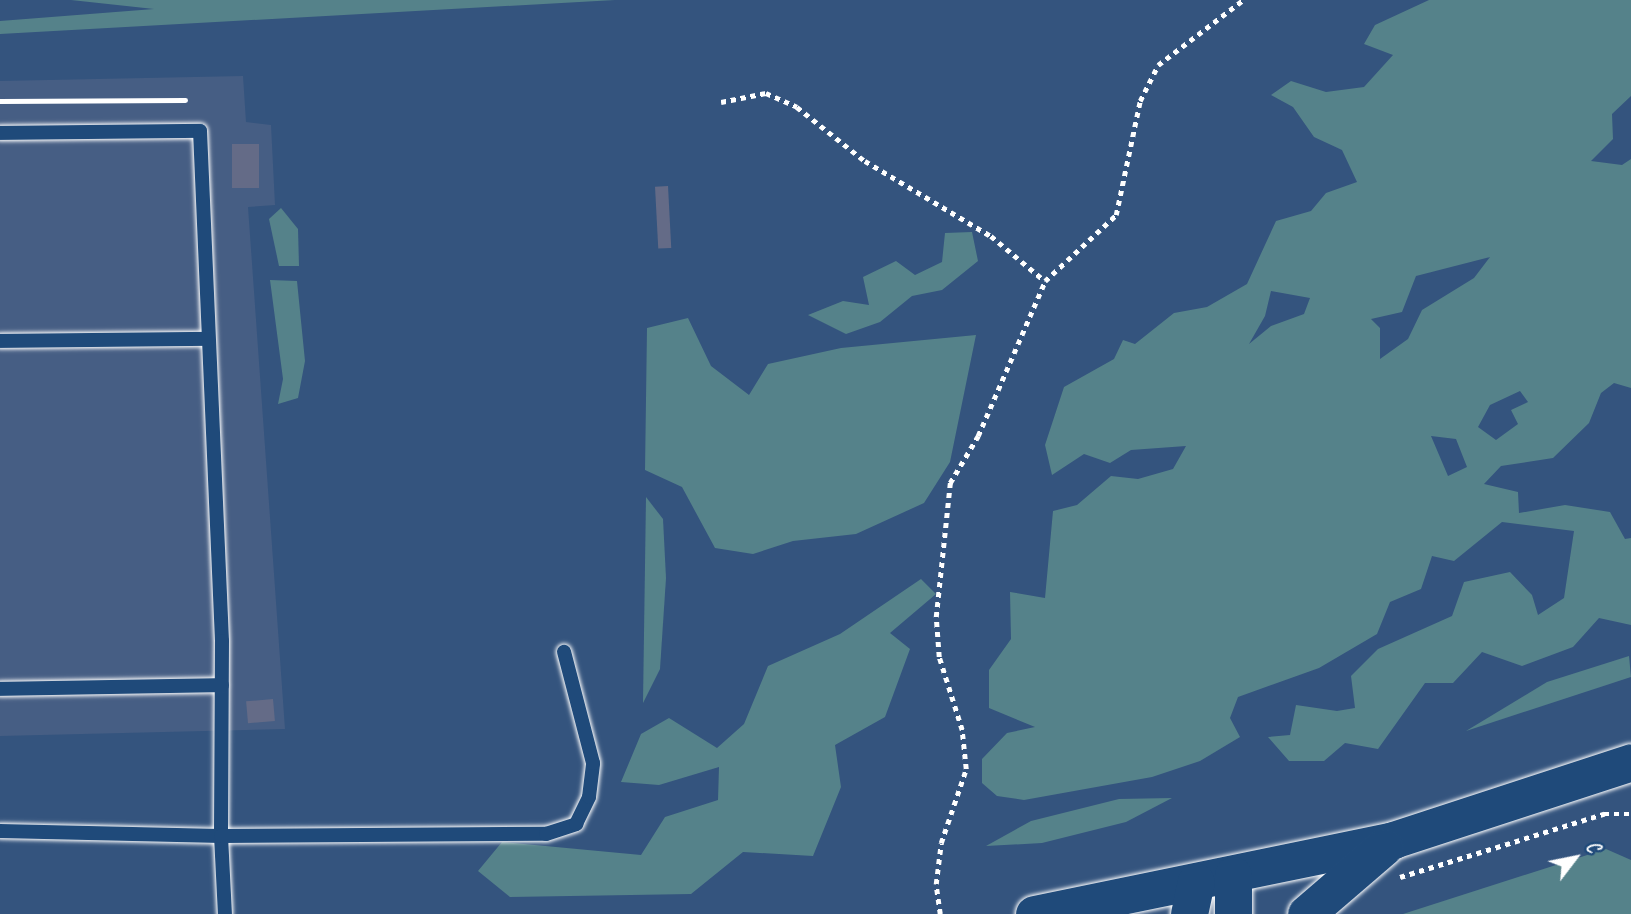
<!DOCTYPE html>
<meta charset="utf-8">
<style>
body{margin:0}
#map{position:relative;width:1631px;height:914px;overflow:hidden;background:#34547e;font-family:Caveat,sans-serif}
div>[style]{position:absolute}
.built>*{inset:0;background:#465e84}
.green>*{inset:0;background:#55828a}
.building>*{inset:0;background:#646b87;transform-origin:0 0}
.path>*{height:4.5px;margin-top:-2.25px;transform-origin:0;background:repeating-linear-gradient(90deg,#fff 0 5px,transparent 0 10px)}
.roads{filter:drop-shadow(0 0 2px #fff) drop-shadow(0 0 2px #fff)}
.service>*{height:14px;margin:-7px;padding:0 7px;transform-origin:7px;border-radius:7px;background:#1f4a7a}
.tertiary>*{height:37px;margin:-18.5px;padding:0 18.5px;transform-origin:18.5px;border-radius:18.5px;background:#1f4a7a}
.rail>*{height:5px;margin:-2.5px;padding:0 2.5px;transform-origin:2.5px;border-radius:2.5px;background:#fff}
span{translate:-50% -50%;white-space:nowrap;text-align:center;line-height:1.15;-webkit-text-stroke:5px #1f4a7a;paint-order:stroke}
.north{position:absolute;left:1540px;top:823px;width:70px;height:70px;-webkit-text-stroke:5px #1f4a7a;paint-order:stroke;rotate:58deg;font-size:19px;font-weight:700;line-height:28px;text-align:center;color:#fff}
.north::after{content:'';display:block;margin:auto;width:24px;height:32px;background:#fff;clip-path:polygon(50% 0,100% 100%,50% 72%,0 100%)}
</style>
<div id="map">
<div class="built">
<i style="clip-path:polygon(243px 76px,246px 122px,271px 125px,275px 205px,248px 207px,285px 729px,0 736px,0 81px)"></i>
</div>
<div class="green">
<i style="clip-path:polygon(71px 0,615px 0,0 34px,0 21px,154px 9px)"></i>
<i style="clip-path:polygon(evenodd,1429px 0,1631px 0,1631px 96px,1612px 114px,1613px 139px,1591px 161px,1622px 165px,1631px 159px,1631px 388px,1614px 383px,1601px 393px,1589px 423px,1553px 458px,1501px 466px,1484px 484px,1518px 492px,1519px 513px,1565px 505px,1610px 512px,1625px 539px,1631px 538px,1631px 625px,1599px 618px,1573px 647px,1522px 666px,1482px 652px,1453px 683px,1425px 683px,1378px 749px,1345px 743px,1324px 761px,1289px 761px,1268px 737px,1290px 735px,1296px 705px,1337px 711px,1355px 708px,1351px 676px,1378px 649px,1452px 616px,1464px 582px,1510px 572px,1532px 595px,1538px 615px,1564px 598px,1574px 531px,1502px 522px,1454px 561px,1432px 556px,1421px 589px,1390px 602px,1377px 634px,1319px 668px,1238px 697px,1230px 718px,1240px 737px,1200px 761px,1152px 777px,1024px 800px,997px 796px,982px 783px,982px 759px,1007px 733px,1035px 727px,989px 708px,989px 670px,1011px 639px,1010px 592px,1045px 598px,1053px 511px,1077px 505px,1111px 476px,1138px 479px,1173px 469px,1186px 446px,1131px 450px,1110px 463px,1084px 454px,1052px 475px,1045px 445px,1064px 387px,1114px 359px,1123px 340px,1135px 344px,1174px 313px,1207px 307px,1247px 284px,1276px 221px,1311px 211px,1326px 193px,1357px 182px,1342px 150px,1314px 137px,1293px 107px,1271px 95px,1291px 81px,1326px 92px,1364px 87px,1393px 55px,1364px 44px,1375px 25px,1429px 0,1490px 257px,1474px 278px,1422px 310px,1408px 339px,1380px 359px,1380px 328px,1371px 319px,1402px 312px,1416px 276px,1490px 257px,1429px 0,1271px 291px,1310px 298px,1304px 314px,1271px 326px,1249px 344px,1265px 316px,1271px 291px,1429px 0,1520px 391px,1528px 402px,1511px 410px,1518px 424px,1496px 440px,1478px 427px,1490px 405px,1520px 391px,1429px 0,1431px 436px,1456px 439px,1467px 467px,1448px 476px,1431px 436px)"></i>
<i style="clip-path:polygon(281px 208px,298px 229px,299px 266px,279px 266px,269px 219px)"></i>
<i style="clip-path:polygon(972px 232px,978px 261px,942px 290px,912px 296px,880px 322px,846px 334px,808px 315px,843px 301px,869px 305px,863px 277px,896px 261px,915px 275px,942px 262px,945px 233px)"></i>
<i style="clip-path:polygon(270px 280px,297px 281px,305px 361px,298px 398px,278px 404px,283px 379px)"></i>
<i style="clip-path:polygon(688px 318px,711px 366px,749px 395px,768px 364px,841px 348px,976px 335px,950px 462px,924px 503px,856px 534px,793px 541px,753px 554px,715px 548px,682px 487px,645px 470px,647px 328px)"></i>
<i style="clip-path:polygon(646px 497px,663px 519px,666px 578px,660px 669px,643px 703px)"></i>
<i style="clip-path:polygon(921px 579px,936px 594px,890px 633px,910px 649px,885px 717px,835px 745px,841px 787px,813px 856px,743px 852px,691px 894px,510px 897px,478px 871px,502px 842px,641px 855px,665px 817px,718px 800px,719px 767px,659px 785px,621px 782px,641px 734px,669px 718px,717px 748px,744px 724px,768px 666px,840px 634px)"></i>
<i style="clip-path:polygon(1629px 656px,1631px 677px,1466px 731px,1547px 682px)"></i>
<i style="clip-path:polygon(1172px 798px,1126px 822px,1042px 843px,986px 846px,1031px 821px,1119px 799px)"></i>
<i style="clip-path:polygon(1606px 849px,1631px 860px,1631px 914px,1403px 914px)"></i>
</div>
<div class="building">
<i style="left:232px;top:144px;width:27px;height:44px"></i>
<i style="left:668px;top:186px;width:62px;height:13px;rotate:87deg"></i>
<i style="left:273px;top:699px;width:22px;height:27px;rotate:85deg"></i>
</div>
<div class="path">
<i style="left:721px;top:102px;width:46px;rotate:-11.3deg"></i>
<i style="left:766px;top:93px;width:34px;rotate:24deg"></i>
<i style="left:797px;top:107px;width:87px;rotate:38.5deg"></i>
<i style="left:865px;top:161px;width:147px;rotate:30.8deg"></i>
<i style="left:991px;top:236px;width:70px;rotate:39.8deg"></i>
<i style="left:1400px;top:877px;width:214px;rotate:-17.2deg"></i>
<i style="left:1604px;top:814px;width:27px"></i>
<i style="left:940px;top:914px;width:30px;rotate:-98deg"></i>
<i style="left:936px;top:884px;width:41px;rotate:-83deg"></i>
<i style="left:941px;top:843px;width:78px;rotate:-71.3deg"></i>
<i style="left:966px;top:769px;width:39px;rotate:-96deg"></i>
<i style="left:962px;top:730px;width:77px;rotate:-107.5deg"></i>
<i style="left:939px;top:657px;width:40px;rotate:-94.3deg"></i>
<i style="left:936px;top:617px;width:135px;rotate:-84deg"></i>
<i style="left:950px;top:483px;width:55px;rotate:-59.2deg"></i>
<i style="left:978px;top:436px;width:169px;rotate:-66.6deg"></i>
<i style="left:1045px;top:281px;width:97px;rotate:-42.9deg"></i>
<i style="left:1116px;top:215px;width:116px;rotate:-78.1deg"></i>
<i style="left:1140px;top:101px;width:40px;rotate:-63.4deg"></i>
<i style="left:1158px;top:65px;width:107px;rotate:-37.4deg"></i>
</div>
<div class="roads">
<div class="service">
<i style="left:0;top:133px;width:200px;rotate:-0.6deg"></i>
<i style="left:200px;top:131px;width:510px;rotate:87.53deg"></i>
<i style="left:222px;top:641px;width:195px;rotate:90.3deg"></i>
<i style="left:221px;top:836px;width:78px;rotate:87.1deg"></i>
<i style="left:0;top:341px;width:208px;rotate:-0.6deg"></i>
<i style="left:0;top:689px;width:222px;rotate:-1deg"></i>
<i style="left:0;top:831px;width:221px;rotate:1.3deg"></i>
<i style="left:221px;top:836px;width:325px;rotate:-0.4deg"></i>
<i style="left:546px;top:834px;width:32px;rotate:-18deg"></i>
<i style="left:576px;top:824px;width:30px;rotate:-64deg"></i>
<i style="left:589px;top:797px;width:34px;rotate:-83deg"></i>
<i style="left:593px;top:763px;width:115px;rotate:-104.6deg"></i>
</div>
<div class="tertiary">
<i style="left:1034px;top:914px;width:367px;rotate:-11.6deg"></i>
<i style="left:1393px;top:840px;width:250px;rotate:-18.1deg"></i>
<i style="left:1189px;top:914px;width:33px;rotate:-78deg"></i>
<i style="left:1233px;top:914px;width:39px;rotate:-90deg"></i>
<i style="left:1306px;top:914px;width:103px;rotate:-40.7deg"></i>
</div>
</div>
<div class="rail">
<i style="left:0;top:101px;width:185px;rotate:-0.3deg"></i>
</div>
<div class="north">С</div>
</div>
